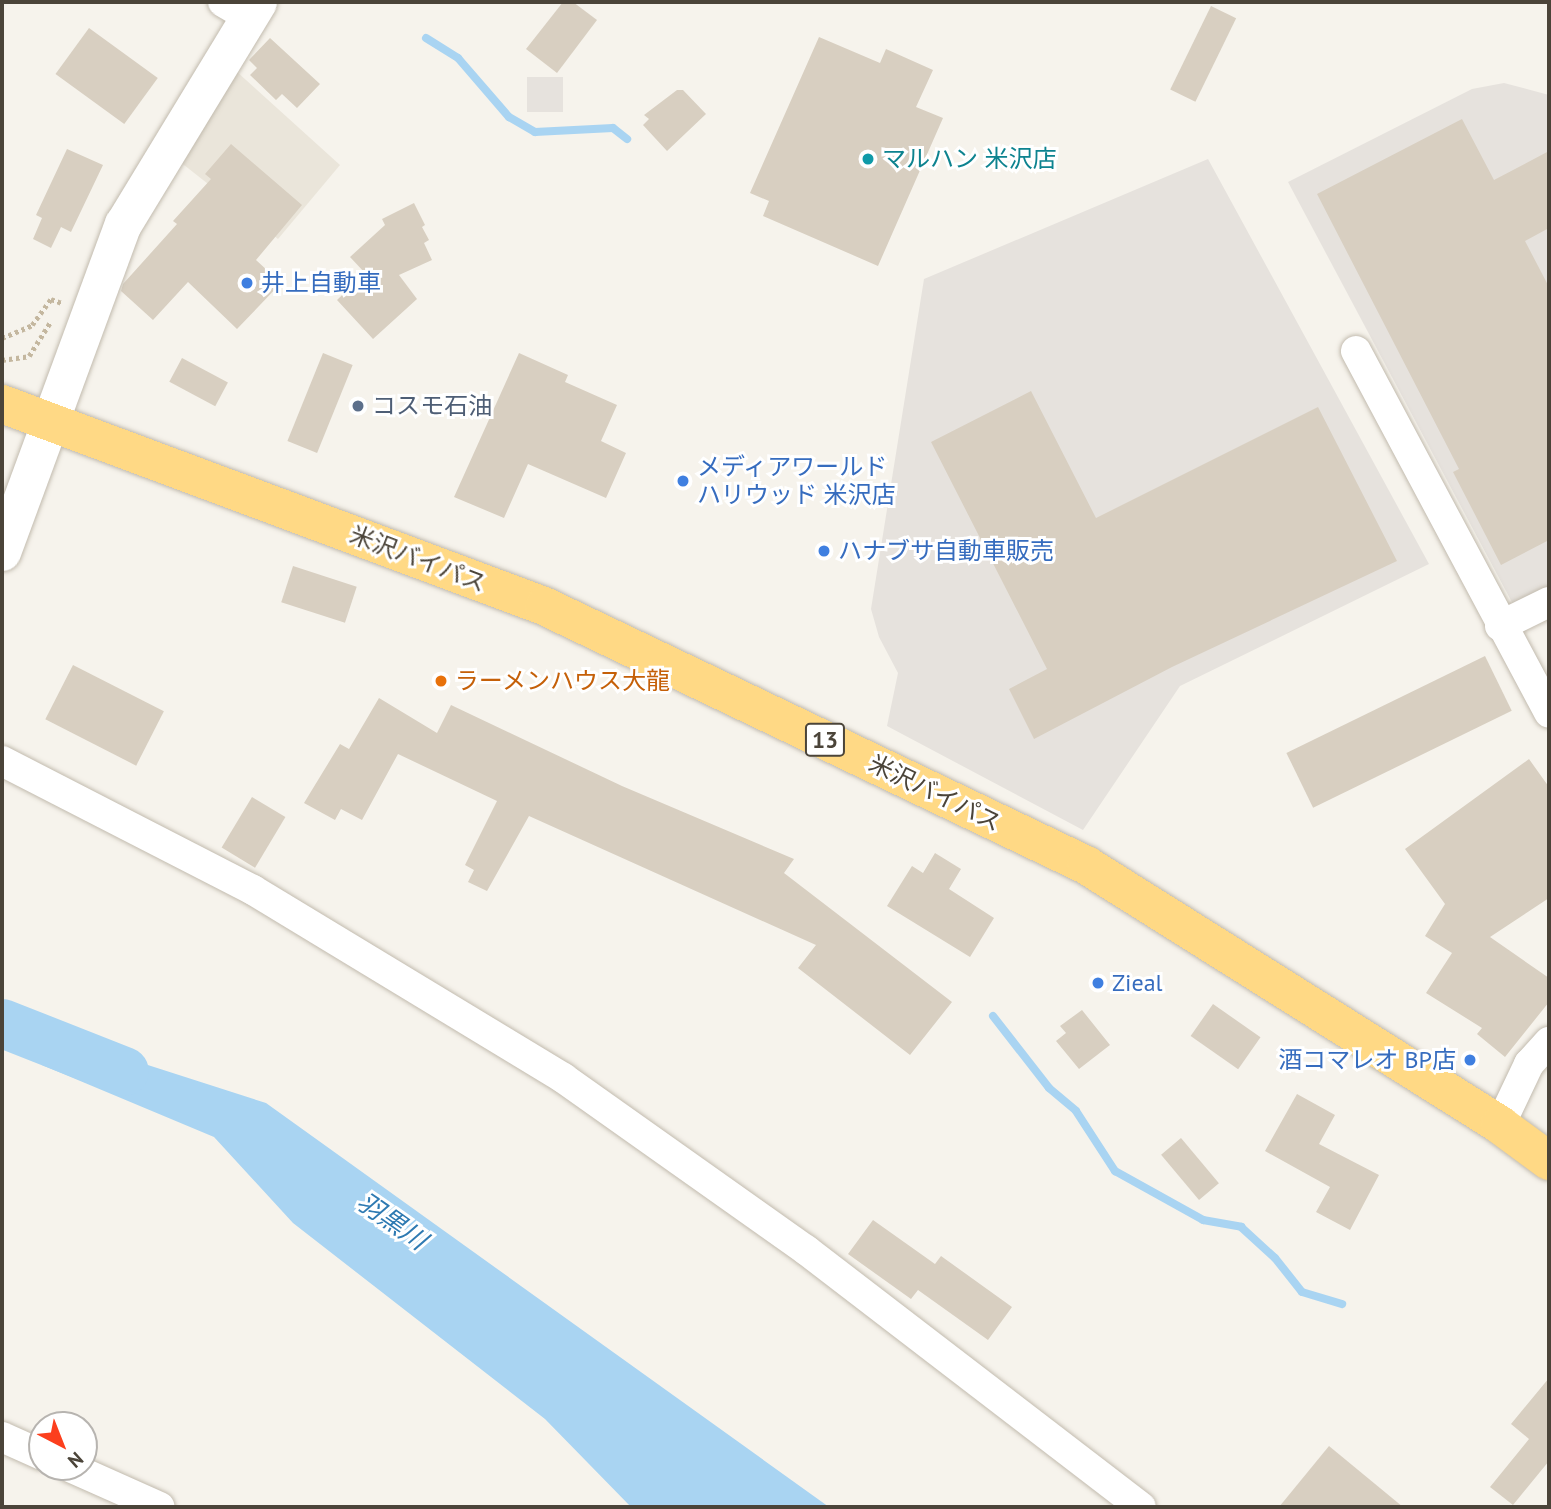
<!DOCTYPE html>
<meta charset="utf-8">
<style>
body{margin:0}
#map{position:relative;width:1551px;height:1509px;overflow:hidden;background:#f6f3ec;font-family:"PT Sans","Noto Sans JP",sans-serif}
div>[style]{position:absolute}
.residential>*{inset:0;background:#eae5da}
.industrial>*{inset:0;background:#e6e2dd;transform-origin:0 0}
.water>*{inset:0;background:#a9d4f2}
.stream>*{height:8px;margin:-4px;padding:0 4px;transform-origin:4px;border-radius:4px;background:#a9d4f2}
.river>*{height:49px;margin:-24.5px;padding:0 24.5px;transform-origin:24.5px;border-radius:24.5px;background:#a9d4f2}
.building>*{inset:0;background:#d8cfc1;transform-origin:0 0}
.path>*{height:4.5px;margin-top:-2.25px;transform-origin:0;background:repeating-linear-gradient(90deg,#c4b79f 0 3.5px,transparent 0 7px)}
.roads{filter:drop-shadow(0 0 2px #c2bbae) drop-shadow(0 0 2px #c2bbae)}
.minor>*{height:30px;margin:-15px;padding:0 15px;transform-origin:15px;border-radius:15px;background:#fff}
.tertiary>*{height:37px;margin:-18.5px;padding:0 18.5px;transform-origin:18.5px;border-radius:18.5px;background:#fff}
.trunk>*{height:38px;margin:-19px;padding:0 19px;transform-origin:19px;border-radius:19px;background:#ffd985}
.dots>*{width:19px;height:19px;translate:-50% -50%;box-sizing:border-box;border:4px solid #fff;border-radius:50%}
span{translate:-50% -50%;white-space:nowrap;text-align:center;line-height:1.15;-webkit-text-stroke:6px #fff;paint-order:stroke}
.shield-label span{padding:2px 5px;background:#fff;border:2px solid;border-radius:5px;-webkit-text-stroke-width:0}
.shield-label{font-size:23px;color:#4b4439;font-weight:700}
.culture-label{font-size:24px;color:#0d838f}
.left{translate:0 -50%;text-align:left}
.shop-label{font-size:24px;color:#366cbe}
.right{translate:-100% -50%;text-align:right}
.service-label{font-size:24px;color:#4e5e75}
.street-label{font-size:24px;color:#4b4439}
.food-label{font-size:24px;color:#c56008}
.water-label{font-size:26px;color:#2e7ab2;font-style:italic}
.frame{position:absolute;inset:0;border:4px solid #4b4439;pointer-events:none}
.north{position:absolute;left:28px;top:1411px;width:70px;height:70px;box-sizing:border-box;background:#fff;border:2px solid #b7b4b0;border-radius:50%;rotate:138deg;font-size:19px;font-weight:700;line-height:28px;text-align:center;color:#4b4439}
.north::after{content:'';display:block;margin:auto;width:24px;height:32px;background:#fc3f1d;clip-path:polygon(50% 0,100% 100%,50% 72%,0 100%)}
</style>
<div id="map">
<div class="residential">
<i style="clip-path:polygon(236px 71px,340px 165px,278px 239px,179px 161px)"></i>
</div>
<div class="industrial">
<i style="left:527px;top:77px;width:36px;height:35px"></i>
<i style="clip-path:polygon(1504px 83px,1549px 95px,1549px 589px,1514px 606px,1288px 182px,1472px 89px)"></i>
<i style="clip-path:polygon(1208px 159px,1429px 564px,1180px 686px,1083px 830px,887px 726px,898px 673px,879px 637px,871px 609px,924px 279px)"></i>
</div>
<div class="water">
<i style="clip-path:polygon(70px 1040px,266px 1103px,829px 1507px,631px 1507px,545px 1419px,293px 1223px,214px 1137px,42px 1065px)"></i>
</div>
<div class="stream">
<i style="left:426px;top:38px;width:38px;rotate:32deg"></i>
<i style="left:458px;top:58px;width:78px;rotate:49.2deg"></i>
<i style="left:509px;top:117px;width:30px;rotate:30deg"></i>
<i style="left:535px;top:132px;width:78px;rotate:-2.9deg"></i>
<i style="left:613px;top:128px;width:18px;rotate:38deg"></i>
<i style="left:993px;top:1016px;width:91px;rotate:52.1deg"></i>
<i style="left:1049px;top:1088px;width:35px;rotate:40deg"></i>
<i style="left:1076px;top:1111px;width:72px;rotate:57deg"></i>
<i style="left:1115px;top:1171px;width:101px;rotate:29.1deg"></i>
<i style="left:1203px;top:1220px;width:39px;rotate:10deg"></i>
<i style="left:1241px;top:1227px;width:46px;rotate:42.4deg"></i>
<i style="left:1275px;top:1258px;width:43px;rotate:51.5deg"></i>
<i style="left:1302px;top:1292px;width:42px;rotate:16.7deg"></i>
</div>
<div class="river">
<i style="left:2px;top:1023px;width:131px;rotate:21.5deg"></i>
</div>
<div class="building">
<i style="clip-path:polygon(563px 2px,573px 2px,597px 20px,557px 73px,526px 49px)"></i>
<i style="left:1211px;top:6px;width:28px;height:93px;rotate:26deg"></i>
<i style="left:89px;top:28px;width:85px;height:57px;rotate:36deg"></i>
<i style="clip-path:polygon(819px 37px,880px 63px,886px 49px,933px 70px,916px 107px,943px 118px,878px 266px,763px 216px,769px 201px,750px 193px)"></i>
<i style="clip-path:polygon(270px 38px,320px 84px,297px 108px,282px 94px,276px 100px,250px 75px,257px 68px,249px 60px)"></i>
<i style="clip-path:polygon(677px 90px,683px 90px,706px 114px,667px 151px,643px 125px,649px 119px,644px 115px)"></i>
<i style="clip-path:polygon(1462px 119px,1494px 180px,1549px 151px,1549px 228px,1525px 241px,1549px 287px,1549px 540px,1501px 565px,1453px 472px,1459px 469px,1317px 194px)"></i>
<i style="clip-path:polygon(231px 144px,302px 205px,256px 260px,281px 283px,237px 329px,188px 282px,153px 320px,121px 291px,123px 284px,177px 224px,173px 221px,211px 179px,205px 174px)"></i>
<i style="clip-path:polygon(67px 149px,103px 165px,71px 232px,61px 227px,51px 248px,33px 239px,42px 218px,36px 215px)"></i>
<i style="clip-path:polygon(414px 203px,425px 225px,422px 227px,429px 240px,424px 243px,432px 260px,399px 275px,417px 299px,373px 339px,337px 300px,365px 273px,350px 257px,385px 225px,382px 219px)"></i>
<i style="left:323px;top:353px;width:32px;height:95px;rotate:22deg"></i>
<i style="clip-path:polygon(519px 353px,568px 375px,565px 382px,617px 405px,601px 441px,626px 453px,606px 498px,528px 464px,504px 518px,454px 497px)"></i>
<i style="left:182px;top:358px;width:52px;height:27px;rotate:28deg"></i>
<i style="clip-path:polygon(1031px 391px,1096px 518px,1318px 407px,1397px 561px,1172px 667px,1034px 739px,1009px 689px,1047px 669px,931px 442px)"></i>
<i style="left:293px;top:566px;width:67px;height:38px;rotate:18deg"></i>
<i style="left:1485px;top:656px;width:61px;height:221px;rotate:64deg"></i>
<i style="left:73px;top:665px;width:102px;height:61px;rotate:27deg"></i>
<i style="clip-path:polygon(379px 698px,437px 733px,451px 705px,622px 786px,794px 859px,784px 873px,952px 1002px,910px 1055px,798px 968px,816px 945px,529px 816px,487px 891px,468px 882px,474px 870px,465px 865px,497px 801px,398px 754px,362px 820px,341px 809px,335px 820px,304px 803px,340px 744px,349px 749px)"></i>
<i style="clip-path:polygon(1529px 759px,1549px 787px,1549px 898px,1490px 937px,1549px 978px,1549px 1002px,1505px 1057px,1477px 1034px,1482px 1028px,1426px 993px,1452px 953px,1425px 936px,1445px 904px,1405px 849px)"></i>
<i style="left:252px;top:797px;width:39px;height:59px;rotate:31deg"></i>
<i style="clip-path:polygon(935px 853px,961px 869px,949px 889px,994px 918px,970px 957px,887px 906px,912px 866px,923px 873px)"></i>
<i style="left:1213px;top:1004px;width:58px;height:39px;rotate:35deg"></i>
<i style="clip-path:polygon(1082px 1010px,1110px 1045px,1079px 1069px,1056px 1041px,1066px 1033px,1060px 1026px)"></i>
<i style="clip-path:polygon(1297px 1094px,1335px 1115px,1319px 1144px,1379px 1175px,1350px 1230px,1316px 1212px,1330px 1187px,1265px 1151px)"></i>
<i style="left:1181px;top:1138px;width:59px;height:26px;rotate:50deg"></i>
<i style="clip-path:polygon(873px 1220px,935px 1264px,941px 1256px,1012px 1307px,988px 1340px,918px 1290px,911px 1299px,848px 1254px)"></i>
<i style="clip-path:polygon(1549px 1378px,1549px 1461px,1513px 1505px,1490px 1487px,1529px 1439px,1511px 1424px)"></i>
<i style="clip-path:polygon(1329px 1446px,1403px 1507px,1279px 1507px)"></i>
</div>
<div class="path">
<i style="left:2px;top:338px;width:33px;rotate:-23deg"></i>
<i style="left:32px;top:325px;width:32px;rotate:-54deg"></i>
<i style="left:51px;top:299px;width:12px;rotate:20deg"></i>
<i style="left:2px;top:360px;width:27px;rotate:-8deg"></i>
<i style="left:29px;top:356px;width:41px;rotate:-57.8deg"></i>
</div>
<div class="roads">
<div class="minor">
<i style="left:223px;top:2px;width:30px;rotate:30deg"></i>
<i style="left:1356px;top:351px;width:410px;rotate:61.9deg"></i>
<i style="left:1500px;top:626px;width:55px;rotate:-26.1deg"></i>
<i style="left:2px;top:761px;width:282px;rotate:27.2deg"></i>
<i style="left:253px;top:890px;width:363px;rotate:31.2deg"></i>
<i style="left:563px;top:1078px;width:298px;rotate:35.3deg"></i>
<i style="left:806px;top:1250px;width:422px;rotate:37.5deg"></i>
<i style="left:1500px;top:1125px;width:68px;rotate:-64.6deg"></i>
<i style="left:1529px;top:1064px;width:30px;rotate:-48deg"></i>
<i style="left:2px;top:1437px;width:44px;rotate:24.2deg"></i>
<i style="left:70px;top:1467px;width:98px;rotate:24deg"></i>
</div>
<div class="tertiary">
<i style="left:2px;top:552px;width:350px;rotate:-69.8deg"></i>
<i style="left:123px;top:224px;width:260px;rotate:-58.7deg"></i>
</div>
<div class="trunk">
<i style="left:2px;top:404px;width:578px;rotate:20.44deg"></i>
<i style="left:544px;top:606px;width:601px;rotate:25.54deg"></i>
<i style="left:1086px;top:865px;width:489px;rotate:32.1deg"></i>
<i style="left:1500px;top:1125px;width:61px;rotate:36.3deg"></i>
</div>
</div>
<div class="dots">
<i style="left:868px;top:159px;background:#0f9aa8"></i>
<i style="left:247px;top:283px;background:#3f7fe0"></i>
<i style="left:358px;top:406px;background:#5c6f8a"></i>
<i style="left:683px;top:481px;background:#3f7fe0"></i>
<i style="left:824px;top:551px;background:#3f7fe0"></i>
<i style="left:441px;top:681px;background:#e8710a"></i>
<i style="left:1098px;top:983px;background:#3f7fe0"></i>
<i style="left:1470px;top:1060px;background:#3f7fe0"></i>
</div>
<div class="shield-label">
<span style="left:825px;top:740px">13</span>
</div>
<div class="culture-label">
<span class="left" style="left:882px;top:159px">マルハン 米沢店</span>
</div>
<div class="shop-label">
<span class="left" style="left:261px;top:283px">井上自動車</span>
<span class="left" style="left:697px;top:481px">メディアワールド<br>ハリウッド 米沢店</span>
<span class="left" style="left:838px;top:551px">ハナブサ自動車販売</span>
<span class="left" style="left:1112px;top:983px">Zieal</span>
<span class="right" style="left:1456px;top:1060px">酒コマレオ BP店</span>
</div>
<div class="service-label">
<span class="left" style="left:372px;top:406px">コスモ石油</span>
</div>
<div class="street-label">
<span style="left:418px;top:559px;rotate:21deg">米沢バイパス</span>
<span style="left:935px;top:793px;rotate:26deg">米沢バイパス</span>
</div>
<div class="food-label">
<span class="left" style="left:455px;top:681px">ラーメンハウス大龍</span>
</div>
<div class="water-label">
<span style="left:392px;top:1221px;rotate:35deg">羽黒川</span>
</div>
<div class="frame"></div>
<div class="north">N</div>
</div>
